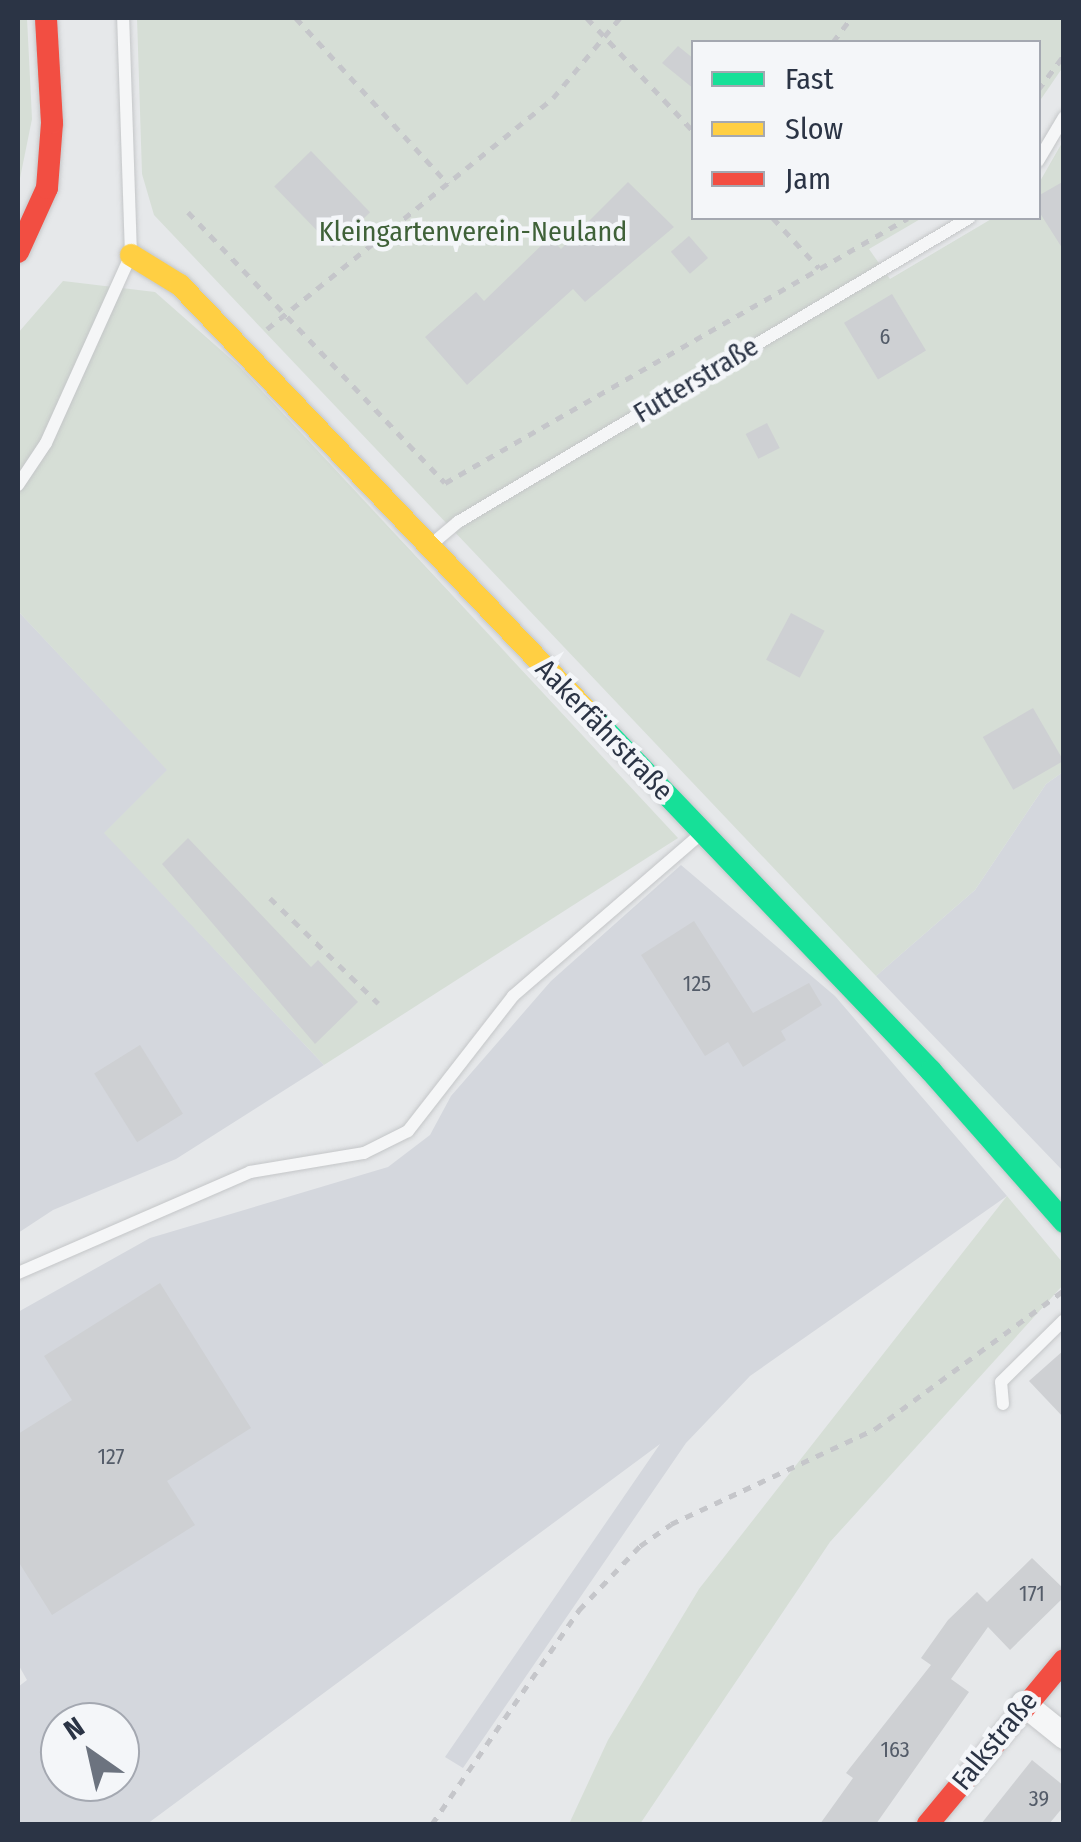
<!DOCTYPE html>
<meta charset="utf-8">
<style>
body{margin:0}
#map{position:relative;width:1081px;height:1842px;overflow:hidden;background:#e6e8ea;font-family:"Fira Sans Condensed",sans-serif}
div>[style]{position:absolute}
.built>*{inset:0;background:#d4d7dd}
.green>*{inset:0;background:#d6ded6}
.building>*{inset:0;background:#ced0d3;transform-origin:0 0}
.path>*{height:5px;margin-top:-2.5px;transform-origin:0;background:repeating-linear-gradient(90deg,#c5c6ca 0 8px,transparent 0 16px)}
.roads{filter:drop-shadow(0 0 2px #c4c6c8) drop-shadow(0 0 2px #c4c6c8)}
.lane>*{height:12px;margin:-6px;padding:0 6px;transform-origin:6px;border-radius:6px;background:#f5f6f7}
.street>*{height:25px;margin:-12.5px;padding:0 12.5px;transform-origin:12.5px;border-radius:12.5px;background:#f5f6f7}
.fast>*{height:22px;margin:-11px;padding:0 11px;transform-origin:11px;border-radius:11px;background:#16e098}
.slow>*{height:22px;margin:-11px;padding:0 11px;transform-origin:11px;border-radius:11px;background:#ffcf43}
.jam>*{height:22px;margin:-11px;padding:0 11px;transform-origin:11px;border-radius:11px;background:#f24e42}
span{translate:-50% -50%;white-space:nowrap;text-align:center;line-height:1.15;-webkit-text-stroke:9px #f4f6f9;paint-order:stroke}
.number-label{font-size:22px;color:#545c69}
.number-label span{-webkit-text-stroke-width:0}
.park-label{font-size:28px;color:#3f6138}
.street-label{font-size:28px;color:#2b3445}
.frame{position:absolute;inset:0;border:20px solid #2b3445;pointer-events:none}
.legend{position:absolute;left:691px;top:40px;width:350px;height:180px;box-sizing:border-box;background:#f4f6f9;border:2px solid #a4a8b1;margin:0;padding:12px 18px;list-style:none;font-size:30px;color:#2b3445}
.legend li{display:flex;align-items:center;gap:20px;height:50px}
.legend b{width:50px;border:2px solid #a4a8b1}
.north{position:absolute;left:40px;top:1702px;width:100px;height:100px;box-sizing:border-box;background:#f4f6f9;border:2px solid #a4a8b1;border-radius:50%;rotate:326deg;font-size:28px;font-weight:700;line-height:40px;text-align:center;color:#2b3445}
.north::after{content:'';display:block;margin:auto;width:35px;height:45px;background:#6c737f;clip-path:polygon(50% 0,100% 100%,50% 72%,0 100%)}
</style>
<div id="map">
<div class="built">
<i style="clip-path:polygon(18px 611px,168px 770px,105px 833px,324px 1065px,176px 1159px,53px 1210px,18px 1233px)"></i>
<i style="clip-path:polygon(1063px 772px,1063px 1171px,876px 976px,975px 890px,1046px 784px)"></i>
<i style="clip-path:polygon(evenodd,681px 865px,835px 996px,1007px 1196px,750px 1376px,686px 1443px,463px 1768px,445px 1757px,660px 1444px,147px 1824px,18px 1824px,18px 1687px,27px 1680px,18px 1664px,18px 1312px,150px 1238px,388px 1167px,430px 1135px,451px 1096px,551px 981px,681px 865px,60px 1722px,120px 1722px,120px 1782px,60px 1782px,60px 1722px)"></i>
</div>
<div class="green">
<i style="clip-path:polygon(18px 18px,27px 18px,32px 119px,18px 188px)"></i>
<i style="clip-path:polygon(137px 18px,1063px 18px,1063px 67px,1039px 102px,1038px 42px,694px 42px,694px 218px,922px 218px,869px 249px,890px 279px,993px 218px,1038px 218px,1039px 183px,1063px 141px,1063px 772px,1046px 784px,975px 890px,876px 976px,154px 215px,142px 174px)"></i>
<i style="clip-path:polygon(63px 281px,155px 292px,239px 366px,678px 838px,324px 1065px,104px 833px,167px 770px,18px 611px,18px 333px)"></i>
<i style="clip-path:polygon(1007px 1196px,1063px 1263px,1063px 1285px,830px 1542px,640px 1824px,569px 1824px,608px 1740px,699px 1589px)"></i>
</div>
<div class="building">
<i style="clip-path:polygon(678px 46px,694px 59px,694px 89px,662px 63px)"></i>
<i style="left:311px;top:151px;width:85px;height:51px;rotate:46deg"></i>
<i style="clip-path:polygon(1064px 181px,1064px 251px,1038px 210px,1038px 196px)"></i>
<i style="clip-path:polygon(628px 182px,674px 227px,585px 302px,573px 289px,467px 385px,425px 337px,476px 292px,484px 301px,550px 237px,561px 249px)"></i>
<i style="left:689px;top:236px;width:29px;height:24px;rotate:49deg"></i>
<i style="left:892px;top:294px;width:66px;height:56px;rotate:59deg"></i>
<i style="left:767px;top:423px;width:28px;height:24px;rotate:63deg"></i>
<i style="left:791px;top:613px;width:38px;height:53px;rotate:28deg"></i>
<i style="left:1033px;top:708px;width:61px;height:58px;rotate:60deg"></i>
<i style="clip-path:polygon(188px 838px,311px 967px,318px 960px,358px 1002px,315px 1044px,162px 864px)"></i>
<i style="clip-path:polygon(694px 921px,753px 1013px,809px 983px,822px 1005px,781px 1031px,786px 1040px,743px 1067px,728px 1042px,705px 1056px,641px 955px)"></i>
<i style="left:140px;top:1045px;width:81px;height:54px;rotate:58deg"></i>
<i style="clip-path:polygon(160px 1283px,251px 1428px,167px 1481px,195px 1525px,52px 1615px,18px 1561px,18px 1434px,72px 1400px,44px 1356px)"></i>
<i style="clip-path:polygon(1064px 1350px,1064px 1418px,1029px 1381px)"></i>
<i style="clip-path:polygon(1032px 1558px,1064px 1589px,1064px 1597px,1010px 1650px,988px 1627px,951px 1679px,969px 1692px,876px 1824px,820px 1824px,853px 1778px,846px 1773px,931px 1665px,921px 1658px,948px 1620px,977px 1592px,987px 1602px)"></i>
<i style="clip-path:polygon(1032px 1760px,1064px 1786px,1064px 1806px,1049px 1824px,981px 1824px)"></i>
</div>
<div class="path">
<i style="left:296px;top:18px;width:225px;rotate:47.5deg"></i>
<i style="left:587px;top:18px;width:156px;rotate:46.8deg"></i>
<i style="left:833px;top:42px;width:30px;rotate:-53deg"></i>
<i style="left:1038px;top:90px;width:44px;rotate:-53.4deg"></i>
<i style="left:188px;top:212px;width:373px;rotate:46.5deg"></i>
<i style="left:445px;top:483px;width:533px;rotate:-29.78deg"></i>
<i style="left:773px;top:218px;width:68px;rotate:47.4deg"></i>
<i style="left:267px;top:329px;width:368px;rotate:-38.9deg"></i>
<i style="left:553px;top:98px;width:104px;rotate:-50.1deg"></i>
<i style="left:270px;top:898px;width:151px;rotate:44.2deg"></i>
<i style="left:432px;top:1824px;width:260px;rotate:-55.5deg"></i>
<i style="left:579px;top:1610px;width:88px;rotate:-46.4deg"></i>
<i style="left:640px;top:1546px;width:38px;rotate:-35deg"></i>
<i style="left:671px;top:1524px;width:225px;rotate:-25deg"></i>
<i style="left:875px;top:1429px;width:235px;rotate:-36.3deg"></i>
</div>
<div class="roads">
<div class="lane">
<i style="left:1038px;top:161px;width:51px;rotate:-59.4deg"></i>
<i style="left:18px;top:485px;width:50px;rotate:-56.3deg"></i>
<i style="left:46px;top:443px;width:206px;rotate:-65.7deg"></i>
<i style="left:131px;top:255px;width:237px;rotate:-91.9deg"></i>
<i style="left:433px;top:543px;width:33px;rotate:-40deg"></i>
<i style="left:458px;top:522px;width:595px;rotate:-30.75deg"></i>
<i style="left:18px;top:1273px;width:253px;rotate:-23.5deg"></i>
<i style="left:250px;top:1172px;width:116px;rotate:-9.5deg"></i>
<i style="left:364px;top:1153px;width:49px;rotate:-26.6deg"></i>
<i style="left:408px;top:1131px;width:171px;rotate:-52.1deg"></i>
<i style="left:513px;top:996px;width:248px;rotate:-40.8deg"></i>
<i style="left:1003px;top:1404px;width:22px;rotate:-95deg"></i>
<i style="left:1001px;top:1382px;width:88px;rotate:-44.5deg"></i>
</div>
<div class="street">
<i style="left:1023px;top:1703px;width:53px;rotate:38.8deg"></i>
</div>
<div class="fast">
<i style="left:585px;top:709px;width:501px;rotate:46.29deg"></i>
<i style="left:931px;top:1071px;width:201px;rotate:48.6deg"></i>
</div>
<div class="slow">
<i style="left:131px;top:255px;width:57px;rotate:31.5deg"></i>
<i style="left:180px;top:285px;width:586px;rotate:46.31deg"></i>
</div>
<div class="jam">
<i style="left:18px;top:252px;width:70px;rotate:-65.6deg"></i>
<i style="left:47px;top:188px;width:65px;rotate:-85.6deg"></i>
<i style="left:52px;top:123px;width:105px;rotate:-93.3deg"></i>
<i style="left:928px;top:1824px;width:213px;rotate:-50.3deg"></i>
</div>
</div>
<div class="number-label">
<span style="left:885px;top:337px">6</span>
<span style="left:697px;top:984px">125</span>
<span style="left:111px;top:1457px">127</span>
<span style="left:1032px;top:1594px">171</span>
<span style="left:895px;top:1750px">163</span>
<span style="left:1039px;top:1799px">39</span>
</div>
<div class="park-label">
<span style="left:473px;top:232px">Kleingartenverein-Neuland</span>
</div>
<div class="street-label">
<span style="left:696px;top:380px;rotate:-31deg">Futterstraße</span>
<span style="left:604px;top:730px;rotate:46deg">Aakerfährstraße</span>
<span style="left:995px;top:1741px;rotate:-51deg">Falkstraße</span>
</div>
<div class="frame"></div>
<ul class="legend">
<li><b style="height:12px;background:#16e098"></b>Fast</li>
<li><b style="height:12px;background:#ffcf43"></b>Slow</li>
<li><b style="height:12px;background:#f24e42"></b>Jam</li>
</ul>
<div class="north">N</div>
</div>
